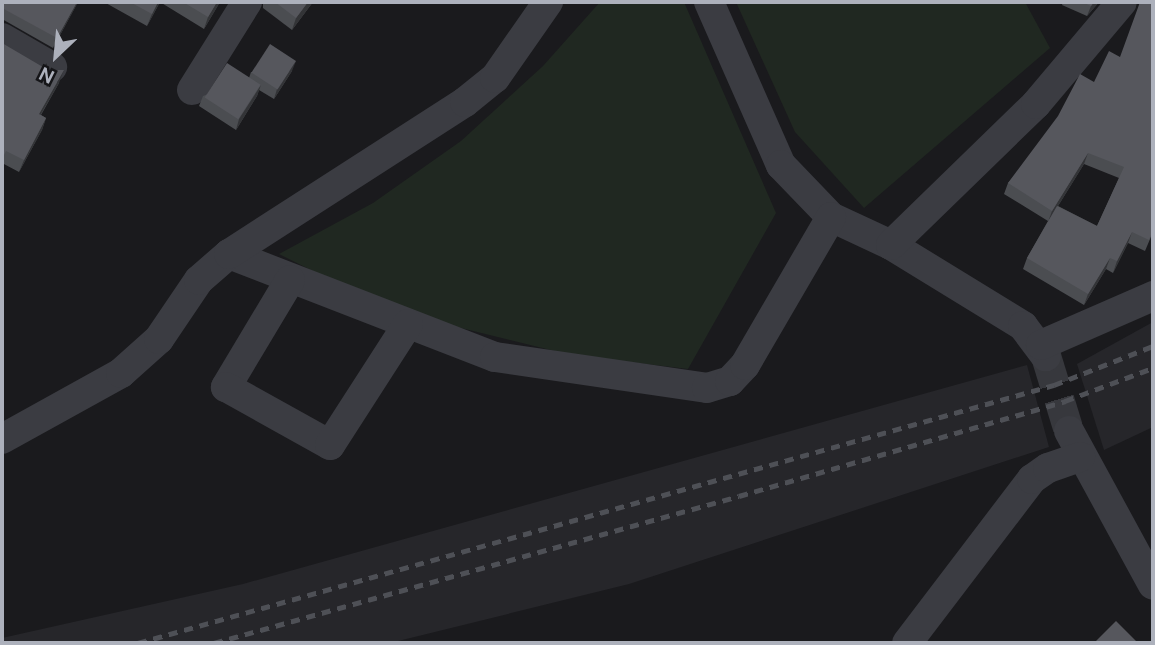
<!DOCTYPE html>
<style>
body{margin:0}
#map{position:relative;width:1155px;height:645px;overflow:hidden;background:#1a1a1d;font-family:"DM Sans",sans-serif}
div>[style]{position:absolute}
.built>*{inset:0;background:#26262a}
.green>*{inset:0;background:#202821}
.minor-tunnel>*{height:30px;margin-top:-15px;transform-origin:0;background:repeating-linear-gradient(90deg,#37383d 0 30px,transparent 0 45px)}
.minor>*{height:30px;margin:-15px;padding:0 15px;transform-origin:15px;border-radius:15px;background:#3b3c42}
.rail>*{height:5px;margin-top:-2.5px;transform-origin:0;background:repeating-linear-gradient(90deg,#4e5056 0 9px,transparent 0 16px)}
.wall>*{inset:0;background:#4b4d51}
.shaded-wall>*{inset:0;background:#333437}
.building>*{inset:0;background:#56575d;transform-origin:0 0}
span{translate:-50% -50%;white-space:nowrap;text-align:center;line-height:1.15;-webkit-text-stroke:5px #151518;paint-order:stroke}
.frame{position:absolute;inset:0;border:4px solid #adb1bc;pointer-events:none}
.north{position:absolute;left:21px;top:21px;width:70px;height:70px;-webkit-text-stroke:5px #151518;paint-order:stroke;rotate:206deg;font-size:19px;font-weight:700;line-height:28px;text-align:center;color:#adb1bc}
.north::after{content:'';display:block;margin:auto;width:24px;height:32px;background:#adb1bc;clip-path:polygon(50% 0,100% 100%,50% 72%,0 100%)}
</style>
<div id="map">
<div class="built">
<i style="clip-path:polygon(1153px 322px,1153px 427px,1104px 450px,1077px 364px)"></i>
<i style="clip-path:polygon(1027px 365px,1049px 447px,629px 584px,390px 643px,2px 643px,2px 638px,243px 584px)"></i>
</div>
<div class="green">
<i style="clip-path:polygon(600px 2px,684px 2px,776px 213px,688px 369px,571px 355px,453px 326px,335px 282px,279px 254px,373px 203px,461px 141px,543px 66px)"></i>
<i style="clip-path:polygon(736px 2px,1025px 2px,1050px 48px,864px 208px,795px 132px)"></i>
</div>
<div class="minor-tunnel">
<i style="left:1046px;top:356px;width:78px;rotate:73deg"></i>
</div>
<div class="minor">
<i style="left:709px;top:2px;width:178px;rotate:66.2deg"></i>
<i style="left:781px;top:165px;width:72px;rotate:46.1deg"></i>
<i style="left:831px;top:217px;width:66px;rotate:25deg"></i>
<i style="left:891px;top:245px;width:155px;rotate:31.5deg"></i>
<i style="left:1023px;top:326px;width:38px;rotate:53deg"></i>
<i style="left:2px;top:38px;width:58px;rotate:30.1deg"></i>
<i style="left:192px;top:90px;width:104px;rotate:-58deg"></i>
<i style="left:891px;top:245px;width:202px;rotate:-44.2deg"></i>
<i style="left:1036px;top:104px;width:133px;rotate:-49.9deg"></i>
<i style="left:229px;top:254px;width:285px;rotate:21.2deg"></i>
<i style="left:495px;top:357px;width:214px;rotate:8.3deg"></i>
<i style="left:707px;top:388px;width:24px;rotate:-17deg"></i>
<i style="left:730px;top:381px;width:22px;rotate:-47deg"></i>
<i style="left:745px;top:365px;width:171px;rotate:-59.8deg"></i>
<i style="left:290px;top:280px;width:125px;rotate:120.9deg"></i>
<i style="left:226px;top:387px;width:119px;rotate:29.1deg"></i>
<i style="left:330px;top:445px;width:144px;rotate:-57.2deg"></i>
<i style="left:1041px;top:345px;width:122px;rotate:-23.6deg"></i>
<i style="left:1069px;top:431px;width:175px;rotate:61.4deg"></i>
<i style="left:2px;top:439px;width:136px;rotate:-29deg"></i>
<i style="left:121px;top:373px;width:51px;rotate:-41.8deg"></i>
<i style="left:159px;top:339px;width:71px;rotate:-55.9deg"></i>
<i style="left:199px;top:280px;width:40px;rotate:-41deg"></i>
<i style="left:229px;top:254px;width:281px;rotate:-32.8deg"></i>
<i style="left:465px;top:102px;width:38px;rotate:-39deg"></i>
<i style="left:495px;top:78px;width:93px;rotate:-55.1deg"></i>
<i style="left:907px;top:643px;width:206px;rotate:-52.7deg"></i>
<i style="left:1032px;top:479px;width:19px;rotate:-35deg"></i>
<i style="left:1048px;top:468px;width:34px;rotate:-19deg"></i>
</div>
<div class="rail">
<i style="left:138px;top:643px;width:952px;rotate:-15.73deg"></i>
<i style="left:1054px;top:385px;width:106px;rotate:-21.5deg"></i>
<i style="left:214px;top:643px;width:545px;rotate:-15.64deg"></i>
<i style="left:739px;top:496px;width:340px;rotate:-16.2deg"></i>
<i style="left:1065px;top:401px;width:94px;rotate:-20.6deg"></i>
</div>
<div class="wall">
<i style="clip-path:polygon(2px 2px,78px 2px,53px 48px,2px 19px)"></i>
<i style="clip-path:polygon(104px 2px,220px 2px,204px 29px,160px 2px,147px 26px)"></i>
<i style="clip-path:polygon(263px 2px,313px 2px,292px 30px,263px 8px)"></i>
<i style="clip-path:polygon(1063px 2px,1099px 2px,1087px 16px,1062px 5px)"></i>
<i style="clip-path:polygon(2px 43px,59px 83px,41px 115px,46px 118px,42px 130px,19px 172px,2px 163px)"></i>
<i style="clip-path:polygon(292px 71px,274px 99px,259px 90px,257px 96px,236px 130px,199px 106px,203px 96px,249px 78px,251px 72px)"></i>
<i style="clip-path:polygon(evenodd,1094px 82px,1153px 232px,1145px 251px,1128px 243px,1113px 273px,1106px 269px,1084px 305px,1023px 269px,1027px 258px,1048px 221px,1004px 194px,1008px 183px,1094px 82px,1084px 164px,1119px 178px,1097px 226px,1058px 206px,1084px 164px)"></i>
</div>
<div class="shaded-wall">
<i style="clip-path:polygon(77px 2px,78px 2px,53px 48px,57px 38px)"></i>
<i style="clip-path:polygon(158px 2px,160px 2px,147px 26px,152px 14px)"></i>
<i style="clip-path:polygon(217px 2px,220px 2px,204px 29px,208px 17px)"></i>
<i style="clip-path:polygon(308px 2px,313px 2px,292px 30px,296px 18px)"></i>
<i style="clip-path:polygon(1094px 2px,1099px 2px,1087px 16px,1091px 6px)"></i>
<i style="clip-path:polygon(296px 61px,292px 71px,274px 99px,277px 89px)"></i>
<i style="clip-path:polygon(64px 70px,59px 83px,34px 126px,39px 114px)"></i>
<i style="clip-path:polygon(261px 85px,257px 96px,236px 130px,239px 119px)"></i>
<i style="clip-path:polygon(46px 118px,42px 130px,19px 172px,24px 160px)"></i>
<i style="clip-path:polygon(1088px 153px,1084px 164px,1048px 222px,1052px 211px)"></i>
<i style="clip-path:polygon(1132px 232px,1128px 243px,1113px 273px,1117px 261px)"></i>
<i style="clip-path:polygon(1110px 258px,1106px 269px,1084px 305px,1088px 294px)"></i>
</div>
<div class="building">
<i style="clip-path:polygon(2px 2px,77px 2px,57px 38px,2px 8px)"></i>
<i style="clip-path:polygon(130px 2px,158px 2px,152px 14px)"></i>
<i style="clip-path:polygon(183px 2px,217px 2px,208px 17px)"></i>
<i style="clip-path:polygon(275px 2px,308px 2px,296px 18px)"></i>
<i style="clip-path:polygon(1082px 2px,1094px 2px,1091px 6px)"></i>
<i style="clip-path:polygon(1140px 2px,1153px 2px,1153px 230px,1149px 240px,1132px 232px,1117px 261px,1110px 258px,1088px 294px,1027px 258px,1057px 206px,1097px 226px,1124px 167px,1088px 153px,1052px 211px,1008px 183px,1058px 116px,1080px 74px,1094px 82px,1109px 51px,1120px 57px)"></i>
<i style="clip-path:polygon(2px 43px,48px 70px,64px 70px,39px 114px,46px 118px,24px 160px,6px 151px,2px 159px)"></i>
<i style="left:270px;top:44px;width:31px;height:34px;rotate:33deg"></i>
<i style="left:227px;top:63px;width:40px;height:41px;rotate:33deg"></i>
<i style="clip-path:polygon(1116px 621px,1138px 643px,1094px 643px)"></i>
</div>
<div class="frame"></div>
<div class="north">N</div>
</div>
